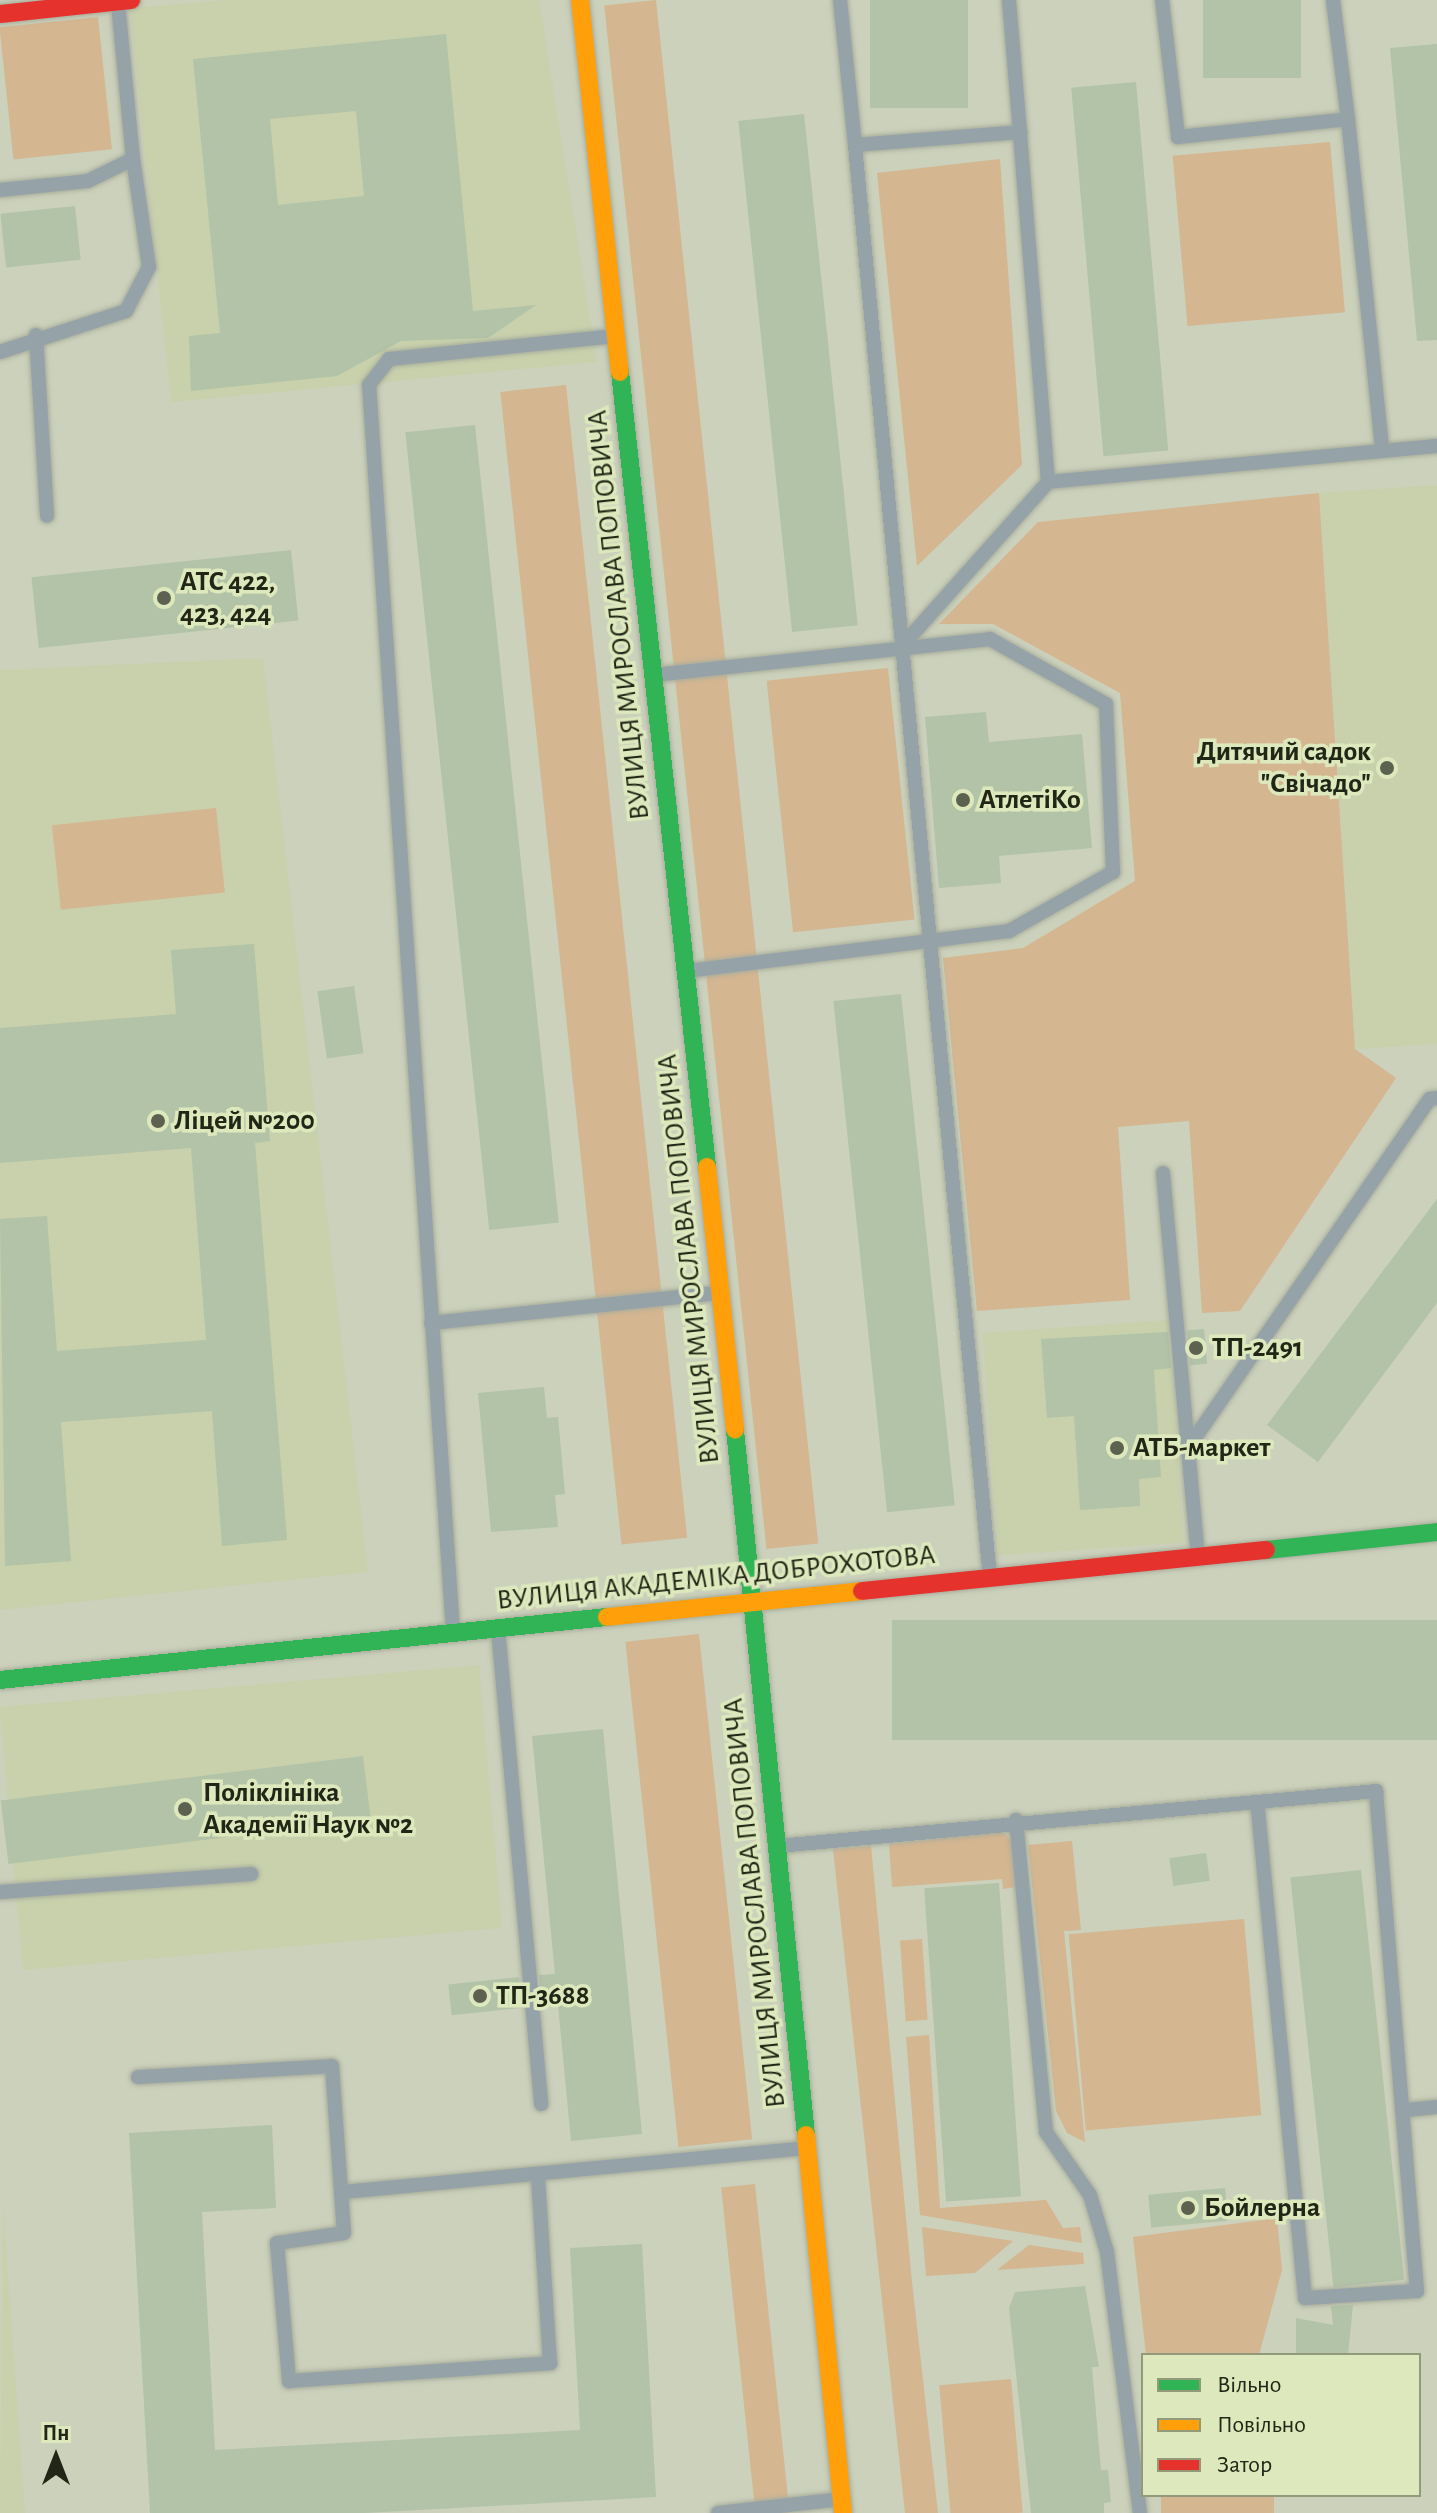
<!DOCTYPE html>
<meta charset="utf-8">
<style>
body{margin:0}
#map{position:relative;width:1437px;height:2513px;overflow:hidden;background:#cbd1bb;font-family:"Alegreya Sans",sans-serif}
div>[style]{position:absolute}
.built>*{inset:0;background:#c8d1ac;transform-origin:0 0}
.green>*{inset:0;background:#d4b691;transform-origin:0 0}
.building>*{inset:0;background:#b2c3a7;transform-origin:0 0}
.roads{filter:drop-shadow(0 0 2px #a8ad9c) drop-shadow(0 0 2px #a8ad9c)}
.lane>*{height:14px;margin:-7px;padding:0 7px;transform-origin:7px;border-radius:7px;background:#95a2a8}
.fast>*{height:18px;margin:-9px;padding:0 9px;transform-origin:9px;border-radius:9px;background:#30b455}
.slow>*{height:18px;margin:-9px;padding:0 9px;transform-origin:9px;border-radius:9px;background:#ff9f0a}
.jam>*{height:18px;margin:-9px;padding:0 9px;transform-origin:9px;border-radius:9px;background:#e5322d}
.dots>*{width:22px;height:22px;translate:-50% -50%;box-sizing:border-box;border:4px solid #dde8bd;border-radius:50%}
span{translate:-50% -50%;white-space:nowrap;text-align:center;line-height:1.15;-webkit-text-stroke:7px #dde8bd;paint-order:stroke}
.poi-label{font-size:28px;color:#222616;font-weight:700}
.left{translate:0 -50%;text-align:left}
.right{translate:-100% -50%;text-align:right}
.street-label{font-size:28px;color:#222616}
.legend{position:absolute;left:1141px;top:2353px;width:280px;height:144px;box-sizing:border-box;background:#dde8bd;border:2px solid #929a7a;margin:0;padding:10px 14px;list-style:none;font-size:24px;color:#222616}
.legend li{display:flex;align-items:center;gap:16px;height:40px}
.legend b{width:40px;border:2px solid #929a7a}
.north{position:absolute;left:16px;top:2417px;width:80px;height:80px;-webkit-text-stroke:6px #dde8bd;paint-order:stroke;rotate:0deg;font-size:22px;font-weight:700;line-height:32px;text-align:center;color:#222616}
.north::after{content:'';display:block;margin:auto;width:28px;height:36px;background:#222616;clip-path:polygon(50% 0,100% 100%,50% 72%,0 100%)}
</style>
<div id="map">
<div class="built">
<i style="clip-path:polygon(228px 0,539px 0,597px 362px,171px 402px,130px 8px)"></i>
<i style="clip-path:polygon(1437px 485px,1437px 1044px,1355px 1049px,1319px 493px)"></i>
<i style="clip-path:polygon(263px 658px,368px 1572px,0 1610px,0 670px)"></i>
<i style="left:1168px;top:1320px;width:223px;height:186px;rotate:86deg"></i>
<i style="left:479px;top:1665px;width:264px;height:481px;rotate:85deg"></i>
<i style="clip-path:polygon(3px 2204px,25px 2513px,0 2513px)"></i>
</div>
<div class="green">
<i style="left:656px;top:0;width:1552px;height:52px;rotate:84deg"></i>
<i style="left:98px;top:17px;width:133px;height:99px;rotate:84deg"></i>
<i style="left:1330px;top:142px;width:171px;height:158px;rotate:85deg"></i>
<i style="clip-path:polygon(1000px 159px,1022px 465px,917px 566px,877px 173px)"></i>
<i style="left:566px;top:385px;width:1159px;height:66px;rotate:84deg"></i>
<i style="clip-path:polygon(1319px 493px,1355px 1049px,1396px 1078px,1240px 1311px,1202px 1313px,1189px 1121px,1118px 1127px,1130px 1300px,977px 1311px,943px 958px,1023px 948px,1135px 881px,1120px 693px,993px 624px,939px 624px,1038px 522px)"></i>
<i style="left:888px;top:668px;width:253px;height:122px;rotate:84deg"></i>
<i style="left:216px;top:808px;width:85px;height:165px;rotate:84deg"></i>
<i style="left:699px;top:1634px;width:508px;height:74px;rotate:84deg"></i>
<i style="clip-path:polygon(1003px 1832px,1011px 1840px,1015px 1887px,1003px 1889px,1002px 1879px,892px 1887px,889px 1844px)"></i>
<i style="clip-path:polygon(1072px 1841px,1081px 1930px,1064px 1931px,1085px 2142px,1067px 2133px,1056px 2111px,1028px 1845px)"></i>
<i style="clip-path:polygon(871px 1846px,912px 2282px,938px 2513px,905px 2513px,833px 1849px)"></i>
<i style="left:1244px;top:1919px;width:197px;height:176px;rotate:85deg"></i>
<i style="left:922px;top:1939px;width:81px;height:22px;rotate:86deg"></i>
<i style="clip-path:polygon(929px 2035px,940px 2208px,1046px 2200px,1063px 2228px,1080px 2227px,1082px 2243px,920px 2215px,906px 2037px)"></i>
<i style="left:755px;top:2184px;width:331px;height:34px;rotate:84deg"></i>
<i style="clip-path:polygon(1277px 2218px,1282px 2270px,1259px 2355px,1146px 2355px,1133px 2237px)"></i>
<i style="clip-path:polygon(922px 2228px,922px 2227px,1013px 2241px,975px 2273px,926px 2276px)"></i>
<i style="clip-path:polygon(1029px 2245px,1083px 2253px,1084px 2264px,997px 2270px)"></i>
<i style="left:1011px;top:2379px;width:134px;height:72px;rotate:85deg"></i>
<i style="left:1161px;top:2495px;width:113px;height:18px"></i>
</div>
<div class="building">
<i style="left:870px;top:0;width:98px;height:108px"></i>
<i style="left:1203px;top:0;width:98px;height:78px"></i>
<i style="clip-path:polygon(evenodd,446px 34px,473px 311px,536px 305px,488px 338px,401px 341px,337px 376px,191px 391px,189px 336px,220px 333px,193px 59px,446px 34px,356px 111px,364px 196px,278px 205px,270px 119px,356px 111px)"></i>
<i style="clip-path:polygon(1437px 44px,1437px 340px,1417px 341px,1390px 48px)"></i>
<i style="left:1136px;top:82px;width:370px;height:65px;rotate:85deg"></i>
<i style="left:804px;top:114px;width:514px;height:66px;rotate:84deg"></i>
<i style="left:75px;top:206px;width:54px;height:75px;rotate:84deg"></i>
<i style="left:475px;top:425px;width:802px;height:70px;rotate:84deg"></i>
<i style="left:291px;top:550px;width:71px;height:261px;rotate:84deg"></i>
<i style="clip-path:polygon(986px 712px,989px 742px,1082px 734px,1092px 848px,999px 856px,1001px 883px,939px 888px,925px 717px)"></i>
<i style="clip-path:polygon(254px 944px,270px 1141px,255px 1143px,287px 1540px,222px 1546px,212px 1411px,61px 1422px,71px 1561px,5px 1566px,0 1219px,47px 1216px,57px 1351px,206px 1340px,191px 1148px,0 1163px,0 1028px,176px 1014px,171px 950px)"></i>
<i style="left:354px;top:986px;width:68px;height:37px;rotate:82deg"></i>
<i style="left:901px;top:994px;width:514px;height:68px;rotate:84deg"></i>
<i style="clip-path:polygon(1437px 1199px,1437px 1303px,1318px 1462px,1267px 1425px)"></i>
<i style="left:1204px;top:1329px;width:35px;height:17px;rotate:85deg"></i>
<i style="clip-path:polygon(1168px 1332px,1171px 1368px,1154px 1370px,1161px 1477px,1139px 1479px,1140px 1506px,1080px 1510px,1074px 1416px,1047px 1418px,1041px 1339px)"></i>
<i style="clip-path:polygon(544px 1387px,547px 1418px,558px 1417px,565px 1494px,555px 1495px,558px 1527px,491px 1532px,478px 1393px)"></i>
<i style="left:1437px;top:1620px;width:120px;height:545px;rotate:90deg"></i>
<i style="clip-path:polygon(603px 1729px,642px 2134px,571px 2141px,558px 2005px,542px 2006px,539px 1975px,555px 1974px,532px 1736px)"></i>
<i style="left:363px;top:1756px;width:64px;height:365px;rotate:83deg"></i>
<i style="left:1206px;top:1853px;width:28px;height:37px;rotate:82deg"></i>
<i style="left:1361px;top:1870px;width:412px;height:71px;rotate:84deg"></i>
<i style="left:999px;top:1883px;width:314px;height:75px;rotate:86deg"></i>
<i style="left:519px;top:1977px;width:31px;height:71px;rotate:84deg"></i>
<i style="clip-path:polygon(272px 2125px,276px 2208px,202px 2212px,215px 2450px,580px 2430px,570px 2248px,642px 2244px,656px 2497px,365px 2513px,150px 2513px,129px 2133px)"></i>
<i style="left:1225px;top:2188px;width:33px;height:77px;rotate:85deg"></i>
<i style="clip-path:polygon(1085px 2286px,1099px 2367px,1092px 2367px,1101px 2470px,1108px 2470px,1111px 2502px,1104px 2503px,1104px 2513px,1031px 2513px,1009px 2308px,1015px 2292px)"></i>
<i style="clip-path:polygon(1353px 2305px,1348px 2355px,1296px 2355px,1296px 2318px,1333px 2325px,1331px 2306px)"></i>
</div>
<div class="roads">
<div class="lane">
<i style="left:840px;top:0;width:146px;rotate:84.1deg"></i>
<i style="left:855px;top:145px;width:166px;rotate:-4.5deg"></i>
<i style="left:1020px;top:132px;width:132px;rotate:-94.8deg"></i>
<i style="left:1162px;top:0;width:138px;rotate:83.3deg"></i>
<i style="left:1178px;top:137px;width:171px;rotate:-6deg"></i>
<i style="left:1348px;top:119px;width:120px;rotate:-97.2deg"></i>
<i style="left:1348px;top:119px;width:332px;rotate:84.1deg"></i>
<i style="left:855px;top:145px;width:1439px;rotate:84.62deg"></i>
<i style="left:0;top:190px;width:88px;rotate:-5.8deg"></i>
<i style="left:88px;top:181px;width:50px;rotate:-26.1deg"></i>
<i style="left:133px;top:159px;width:157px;rotate:-95.5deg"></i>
<i style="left:36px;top:335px;width:181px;rotate:86.5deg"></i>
<i style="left:0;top:352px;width:133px;rotate:-18deg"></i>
<i style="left:126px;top:311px;width:50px;rotate:-62.4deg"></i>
<i style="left:149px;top:267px;width:109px;rotate:-98.4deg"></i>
<i style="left:1048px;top:482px;width:391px;rotate:-5.3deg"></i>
<i style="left:902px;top:646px;width:220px;rotate:-48.3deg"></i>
<i style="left:1048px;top:482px;width:351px;rotate:-94.6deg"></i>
<i style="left:654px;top:675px;width:338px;rotate:-6.1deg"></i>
<i style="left:990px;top:639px;width:133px;rotate:29.3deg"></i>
<i style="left:1106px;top:704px;width:168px;rotate:87.6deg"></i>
<i style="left:1113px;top:872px;width:120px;rotate:150.4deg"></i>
<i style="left:1009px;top:931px;width:324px;rotate:172.9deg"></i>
<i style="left:1163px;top:1173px;width:385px;rotate:84.8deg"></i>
<i style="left:431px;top:1323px;width:288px;rotate:-6deg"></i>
<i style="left:1190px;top:1445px;width:421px;rotate:-55.3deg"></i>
<i style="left:1430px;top:1099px;width:7px;rotate:-8deg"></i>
<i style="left:498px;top:1629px;width:477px;rotate:84.8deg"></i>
<i style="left:453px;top:1632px;width:1250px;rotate:-93.85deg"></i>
<i style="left:369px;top:385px;width:33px;rotate:-52deg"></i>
<i style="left:389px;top:359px;width:228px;rotate:-5.8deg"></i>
<i style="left:1016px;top:1820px;width:313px;rotate:84.5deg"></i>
<i style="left:1046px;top:2132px;width:77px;rotate:55.1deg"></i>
<i style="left:1090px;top:2195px;width:59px;rotate:73.4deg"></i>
<i style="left:1107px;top:2252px;width:263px;rotate:82.8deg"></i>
<i style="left:778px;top:1846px;width:601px;rotate:-5.25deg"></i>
<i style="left:1376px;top:1791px;width:502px;rotate:85.31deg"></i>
<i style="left:1417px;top:2291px;width:112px;rotate:176.4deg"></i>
<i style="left:1305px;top:2298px;width:497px;rotate:-95.5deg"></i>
<i style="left:0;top:1892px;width:252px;rotate:-4.1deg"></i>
<i style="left:138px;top:2077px;width:194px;rotate:-3.2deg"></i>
<i style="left:332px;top:2066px;width:167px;rotate:85.9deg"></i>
<i style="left:344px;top:2233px;width:68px;rotate:171.5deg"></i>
<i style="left:277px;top:2243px;width:139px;rotate:85deg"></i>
<i style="left:289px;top:2381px;width:262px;rotate:-3.9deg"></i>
<i style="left:550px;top:2363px;width:188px;rotate:-93.7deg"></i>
<i style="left:1407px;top:2110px;width:30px;rotate:-6deg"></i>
<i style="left:342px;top:2192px;width:467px;rotate:-5.4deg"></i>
<i style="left:718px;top:2513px;width:124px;rotate:-6.5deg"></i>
</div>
<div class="fast">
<i style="left:620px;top:372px;width:800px;rotate:83.75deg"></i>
<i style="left:735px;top:1430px;width:709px;rotate:84.25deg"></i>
<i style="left:1266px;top:1550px;width:172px;rotate:-6deg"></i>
<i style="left:0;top:1680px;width:610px;rotate:-5.93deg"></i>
</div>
<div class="slow">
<i style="left:580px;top:0;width:374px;rotate:83.9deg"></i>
<i style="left:707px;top:1167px;width:264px;rotate:83.9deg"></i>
<i style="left:607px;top:1617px;width:256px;rotate:-5.8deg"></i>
<i style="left:806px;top:2135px;width:380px;rotate:84.4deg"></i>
</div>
<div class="jam">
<i style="left:0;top:14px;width:132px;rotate:-6.1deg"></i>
<i style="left:862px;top:1591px;width:406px;rotate:-5.8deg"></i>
</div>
</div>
<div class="dots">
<i style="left:164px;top:598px;background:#5d6250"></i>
<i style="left:1387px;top:768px;background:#5d6250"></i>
<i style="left:963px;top:800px;background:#5d6250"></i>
<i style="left:158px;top:1121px;background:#5d6250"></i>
<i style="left:1196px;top:1348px;background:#5d6250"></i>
<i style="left:1117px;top:1448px;background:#5d6250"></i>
<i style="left:185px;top:1809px;background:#5d6250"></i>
<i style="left:480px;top:1996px;background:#5d6250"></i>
<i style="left:1188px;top:2208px;background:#5d6250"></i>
</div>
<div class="poi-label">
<span class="left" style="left:180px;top:598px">АТС 422,<br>423, 424</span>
<span class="right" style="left:1371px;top:768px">Дитячий садок<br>"Свічадо"</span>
<span class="left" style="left:979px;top:800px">АтлетіКо</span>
<span class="left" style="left:174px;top:1121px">Ліцей №200</span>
<span class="left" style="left:1212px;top:1348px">ТП-2491</span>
<span class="left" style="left:1133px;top:1448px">АТБ-маркет</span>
<span class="left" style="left:203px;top:1809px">Поліклініка<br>Академії Наук №2</span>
<span class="left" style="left:496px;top:1996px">ТП-3688</span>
<span class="left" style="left:1204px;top:2208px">Бойлерна</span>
</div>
<div class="street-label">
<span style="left:619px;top:615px;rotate:-96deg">ВУЛИЦЯ МИРОСЛАВА ПОПОВИЧА</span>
<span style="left:689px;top:1259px;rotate:-96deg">ВУЛИЦЯ МИРОСЛАВА ПОПОВИЧА</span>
<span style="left:716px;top:1578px;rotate:-6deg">ВУЛИЦЯ АКАДЕМІКА ДОБРОХОТОВА</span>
<span style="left:755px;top:1903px;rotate:-96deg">ВУЛИЦЯ МИРОСЛАВА ПОПОВИЧА</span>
</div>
<ul class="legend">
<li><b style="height:10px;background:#30b455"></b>Вільно</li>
<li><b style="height:10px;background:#ff9f0a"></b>Повільно</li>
<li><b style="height:10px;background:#e5322d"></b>Затор</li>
</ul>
<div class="north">Пн</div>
</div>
